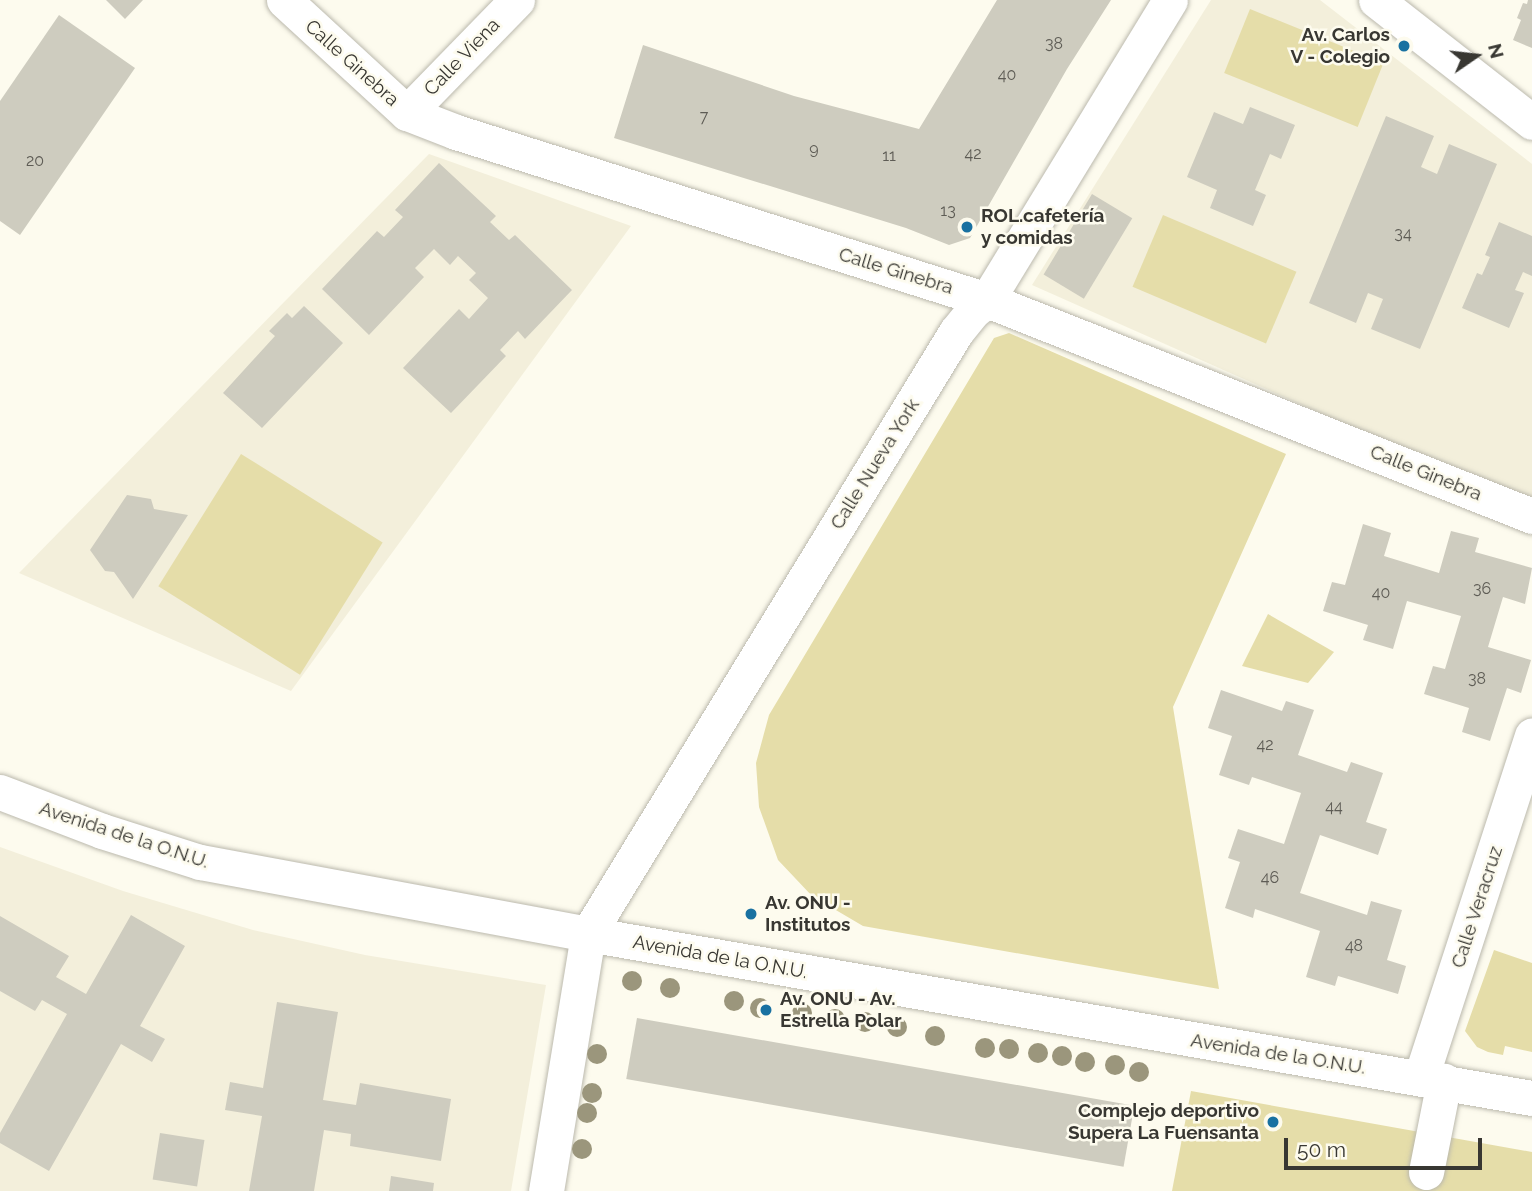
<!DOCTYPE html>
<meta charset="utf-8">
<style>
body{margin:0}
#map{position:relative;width:1532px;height:1191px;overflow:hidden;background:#fdfbee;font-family:Raleway,sans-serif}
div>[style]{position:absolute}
.built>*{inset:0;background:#f3efdb}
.green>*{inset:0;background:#e5dda9;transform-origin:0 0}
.building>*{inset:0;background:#ceccbf;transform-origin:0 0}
.roads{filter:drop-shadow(0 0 2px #bbb9ad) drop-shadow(0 0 2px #bbb9ad)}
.minor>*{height:35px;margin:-17.5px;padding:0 17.5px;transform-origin:17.5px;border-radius:17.5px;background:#fff}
.trees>*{width:20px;height:20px;margin:-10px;border-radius:50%;background:#9b967c}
.dots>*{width:19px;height:19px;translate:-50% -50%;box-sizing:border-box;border:4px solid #fdfbee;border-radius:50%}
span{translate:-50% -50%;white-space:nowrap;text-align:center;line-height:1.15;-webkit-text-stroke:5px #fdfbee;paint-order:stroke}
.number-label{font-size:16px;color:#5e5c55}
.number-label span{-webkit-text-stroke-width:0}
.poi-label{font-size:19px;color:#383732;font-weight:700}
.right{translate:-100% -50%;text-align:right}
.left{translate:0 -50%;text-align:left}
.street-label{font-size:19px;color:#383732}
.north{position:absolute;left:1441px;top:21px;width:70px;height:70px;-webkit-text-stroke:5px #fdfbee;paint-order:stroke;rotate:76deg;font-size:19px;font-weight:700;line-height:28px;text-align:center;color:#383732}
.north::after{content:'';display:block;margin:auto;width:24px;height:32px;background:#383732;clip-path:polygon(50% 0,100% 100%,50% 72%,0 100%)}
.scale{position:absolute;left:1284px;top:1138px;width:198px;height:32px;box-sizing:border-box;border:4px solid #383732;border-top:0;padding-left:9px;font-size:21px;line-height:24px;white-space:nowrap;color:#383732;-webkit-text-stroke:5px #fdfbee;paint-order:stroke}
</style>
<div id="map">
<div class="built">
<i style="clip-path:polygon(1211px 0,1320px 0,1532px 164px,1532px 507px,1032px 285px)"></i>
<i style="clip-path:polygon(429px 154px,631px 226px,291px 691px,19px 573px)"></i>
<i style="clip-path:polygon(0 847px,123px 891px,253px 930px,365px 955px,546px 985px,511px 1191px,0 1191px)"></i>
</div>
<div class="green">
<i style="left:1250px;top:9px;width:144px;height:69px;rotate:22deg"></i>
<i style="left:1163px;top:215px;width:145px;height:78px;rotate:23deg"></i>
<i style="clip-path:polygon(1009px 333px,1286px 454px,1173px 707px,1219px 989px,863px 926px,812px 896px,778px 860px,759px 807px,756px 763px,769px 715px,994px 338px)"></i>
<i style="left:241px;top:454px;width:167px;height:156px;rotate:32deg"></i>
<i style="clip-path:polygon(1268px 614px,1334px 652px,1308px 683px,1242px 666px)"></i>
<i style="clip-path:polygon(1494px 950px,1532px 963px,1532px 1052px,1505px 1046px,1503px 1055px,1488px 1052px,1477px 1047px,1465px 1031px)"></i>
<i style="clip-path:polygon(1191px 1091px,1532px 1152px,1532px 1191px,1172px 1191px)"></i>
</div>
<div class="building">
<i style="clip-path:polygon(106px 0,143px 0,125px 19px)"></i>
<i style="clip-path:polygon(997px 0,1111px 0,1067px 69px,970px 238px,949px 245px,906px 228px,614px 138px,643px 45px,794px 96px,919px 129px)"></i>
<i style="clip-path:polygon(1528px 0,1532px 0,1532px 48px,1513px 40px,1521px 20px,1517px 18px,1523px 3px,1527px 4px)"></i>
<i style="clip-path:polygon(59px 15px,135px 68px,20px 235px,0 221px,0 101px)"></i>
<i style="clip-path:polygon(1250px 107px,1295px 125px,1281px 159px,1270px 154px,1255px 190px,1266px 195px,1253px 226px,1210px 208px,1217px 190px,1187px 177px,1214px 112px,1243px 124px)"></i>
<i style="clip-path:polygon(1386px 116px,1434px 136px,1421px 167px,1437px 174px,1449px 144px,1497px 164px,1420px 349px,1371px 329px,1383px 299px,1368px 293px,1356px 323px,1309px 303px)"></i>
<i style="clip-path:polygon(439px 163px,496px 216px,490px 222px,509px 240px,515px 235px,572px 290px,525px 339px,518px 331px,500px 350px,506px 356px,451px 413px,403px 368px,459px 309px,469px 319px,488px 298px,469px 280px,476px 273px,458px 256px,450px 265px,434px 249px,415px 268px,424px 277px,369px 335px,322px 289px,377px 231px,384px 237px,403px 217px,395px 210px)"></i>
<i style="left:1092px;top:194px;width:47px;height:94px;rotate:31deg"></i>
<i style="clip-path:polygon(1499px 222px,1532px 236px,1532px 276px,1523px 272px,1515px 290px,1524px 293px,1509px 328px,1462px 308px,1477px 273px,1482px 275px,1490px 257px,1485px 255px)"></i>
<i style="clip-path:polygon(304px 306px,343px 343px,262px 428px,223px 393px,275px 336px,269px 331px,287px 313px,292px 318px)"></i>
<i style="clip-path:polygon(127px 495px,151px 499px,154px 509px,188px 515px,133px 599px,114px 572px,105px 571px,90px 550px)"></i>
<i style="clip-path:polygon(1363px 524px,1391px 533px,1384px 556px,1439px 573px,1451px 531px,1479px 538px,1475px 552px,1532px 568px,1525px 604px,1503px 597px,1488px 647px,1531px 660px,1521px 693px,1507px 688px,1490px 741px,1462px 732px,1469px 708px,1424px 694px,1433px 666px,1445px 669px,1461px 616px,1407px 601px,1393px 649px,1363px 640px,1368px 625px,1323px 611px,1332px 582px,1345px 585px)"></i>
<i style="clip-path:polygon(1221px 690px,1282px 711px,1286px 701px,1314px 710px,1298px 755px,1347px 772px,1351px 762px,1383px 773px,1366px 822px,1387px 829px,1378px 855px,1320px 835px,1300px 893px,1367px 915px,1371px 901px,1402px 910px,1387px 960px,1406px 966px,1398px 994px,1338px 976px,1335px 986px,1306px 977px,1320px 931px,1255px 909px,1253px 918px,1225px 908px,1240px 862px,1228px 858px,1238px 829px,1284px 844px,1301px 793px,1252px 777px,1249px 785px,1219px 775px,1232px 736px,1208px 728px)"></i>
<i style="clip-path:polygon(131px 915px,185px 946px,140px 1026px,165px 1039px,152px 1062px,121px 1044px,49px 1171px,0 1143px,0 1133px,67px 1014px,42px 1000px,35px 1011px,0 991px,0 916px,69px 956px,56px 977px,86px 994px)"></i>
<i style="clip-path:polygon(277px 1002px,338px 1012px,323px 1100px,356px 1105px,360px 1083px,451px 1099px,441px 1161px,350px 1146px,351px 1134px,324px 1130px,314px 1191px,249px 1191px,262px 1116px,225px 1110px,230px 1082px,263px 1088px)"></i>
<i style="left:637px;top:1018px;width:505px;height:62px;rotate:10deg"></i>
<i style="left:160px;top:1133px;width:45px;height:47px;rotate:9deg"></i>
<i style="clip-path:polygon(391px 1176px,434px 1183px,433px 1191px,389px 1191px)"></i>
</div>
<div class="roads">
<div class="minor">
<i style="left:284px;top:0;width:167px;rotate:42.6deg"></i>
<i style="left:407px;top:113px;width:53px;rotate:21.2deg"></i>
<i style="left:456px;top:132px;width:557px;rotate:17.56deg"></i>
<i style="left:987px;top:300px;width:586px;rotate:21.62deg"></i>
<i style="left:1376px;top:0;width:198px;rotate:38deg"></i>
<i style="left:407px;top:113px;width:158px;rotate:-45.8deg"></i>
<i style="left:0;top:792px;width:109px;rotate:20.9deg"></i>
<i style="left:102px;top:831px;width:103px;rotate:17.6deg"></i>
<i style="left:200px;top:862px;width:395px;rotate:10.5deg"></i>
<i style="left:588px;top:934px;width:958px;rotate:9.86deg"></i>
<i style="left:1421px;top:1077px;width:359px;rotate:-72deg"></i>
<i style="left:1426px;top:1172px;width:93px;rotate:-78.8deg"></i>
<i style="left:546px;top:1191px;width:260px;rotate:-80.7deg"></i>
<i style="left:588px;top:934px;width:706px;rotate:-58.56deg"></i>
<i style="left:956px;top:332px;width:27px;rotate:-51deg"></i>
<i style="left:973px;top:311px;width:18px;rotate:-38deg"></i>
<i style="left:987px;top:300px;width:351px;rotate:-58.6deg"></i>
</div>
</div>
<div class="trees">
<i style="left:632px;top:981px"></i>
<i style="left:670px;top:988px"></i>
<i style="left:734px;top:1001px"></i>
<i style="left:760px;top:1008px"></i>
<i style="left:802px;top:1013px"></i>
<i style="left:835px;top:1019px"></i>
<i style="left:865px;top:1022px"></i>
<i style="left:897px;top:1027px"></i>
<i style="left:935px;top:1036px"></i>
<i style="left:985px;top:1048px"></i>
<i style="left:1009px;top:1049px"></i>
<i style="left:1038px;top:1053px"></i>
<i style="left:597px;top:1054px"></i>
<i style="left:1062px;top:1056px"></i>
<i style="left:1085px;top:1062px"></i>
<i style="left:1115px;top:1065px"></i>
<i style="left:1139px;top:1072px"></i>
<i style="left:592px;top:1093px"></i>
<i style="left:587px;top:1113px"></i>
<i style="left:582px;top:1149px"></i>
</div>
<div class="dots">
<i style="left:1404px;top:46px;background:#1971a1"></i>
<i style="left:967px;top:227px;background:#1971a1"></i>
<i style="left:751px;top:914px;background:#1971a1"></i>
<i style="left:766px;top:1010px;background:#1971a1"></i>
<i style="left:1273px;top:1122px;background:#1971a1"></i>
</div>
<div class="number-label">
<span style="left:1054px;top:44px">38</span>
<span style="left:1007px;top:75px">40</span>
<span style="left:704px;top:117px">7</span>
<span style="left:814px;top:149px">9</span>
<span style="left:973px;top:154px">42</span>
<span style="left:889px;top:156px">11</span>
<span style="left:35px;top:161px">20</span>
<span style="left:948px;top:211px">13</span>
<span style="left:1403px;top:234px">34</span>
<span style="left:1482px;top:589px">36</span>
<span style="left:1381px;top:593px">40</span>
<span style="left:1477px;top:679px">38</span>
<span style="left:1265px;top:745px">42</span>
<span style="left:1334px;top:807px">44</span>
<span style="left:1270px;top:878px">46</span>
<span style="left:1354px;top:946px">48</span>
</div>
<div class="poi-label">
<span class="right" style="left:1390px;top:46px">Av. Carlos<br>V - Colegio</span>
<span class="left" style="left:981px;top:227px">ROL.cafetería<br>y comidas</span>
<span class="left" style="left:765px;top:914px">Av. ONU -<br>Institutos</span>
<span class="left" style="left:780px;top:1010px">Av. ONU - Av.<br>Estrella Polar</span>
<span class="right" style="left:1259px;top:1122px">Complejo deportivo<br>Supera La Fuensanta</span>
</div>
<div class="street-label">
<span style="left:462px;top:57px;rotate:-46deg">Calle Viena</span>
<span style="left:352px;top:63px;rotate:42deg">Calle Ginebra</span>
<span style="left:896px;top:271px;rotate:17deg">Calle Ginebra</span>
<span style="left:875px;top:464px;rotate:-58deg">Calle Nueva York</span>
<span style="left:1426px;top:473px;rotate:22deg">Calle Ginebra</span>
<span style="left:124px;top:835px;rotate:18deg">Avenida de la O.N.U.</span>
<span style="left:1477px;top:907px;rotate:-72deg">Calle Veracruz</span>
<span style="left:720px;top:957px;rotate:10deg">Avenida de la O.N.U.</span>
<span style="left:1278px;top:1054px;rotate:9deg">Avenida de la O.N.U.</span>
</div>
<div class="north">N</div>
<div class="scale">50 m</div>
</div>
